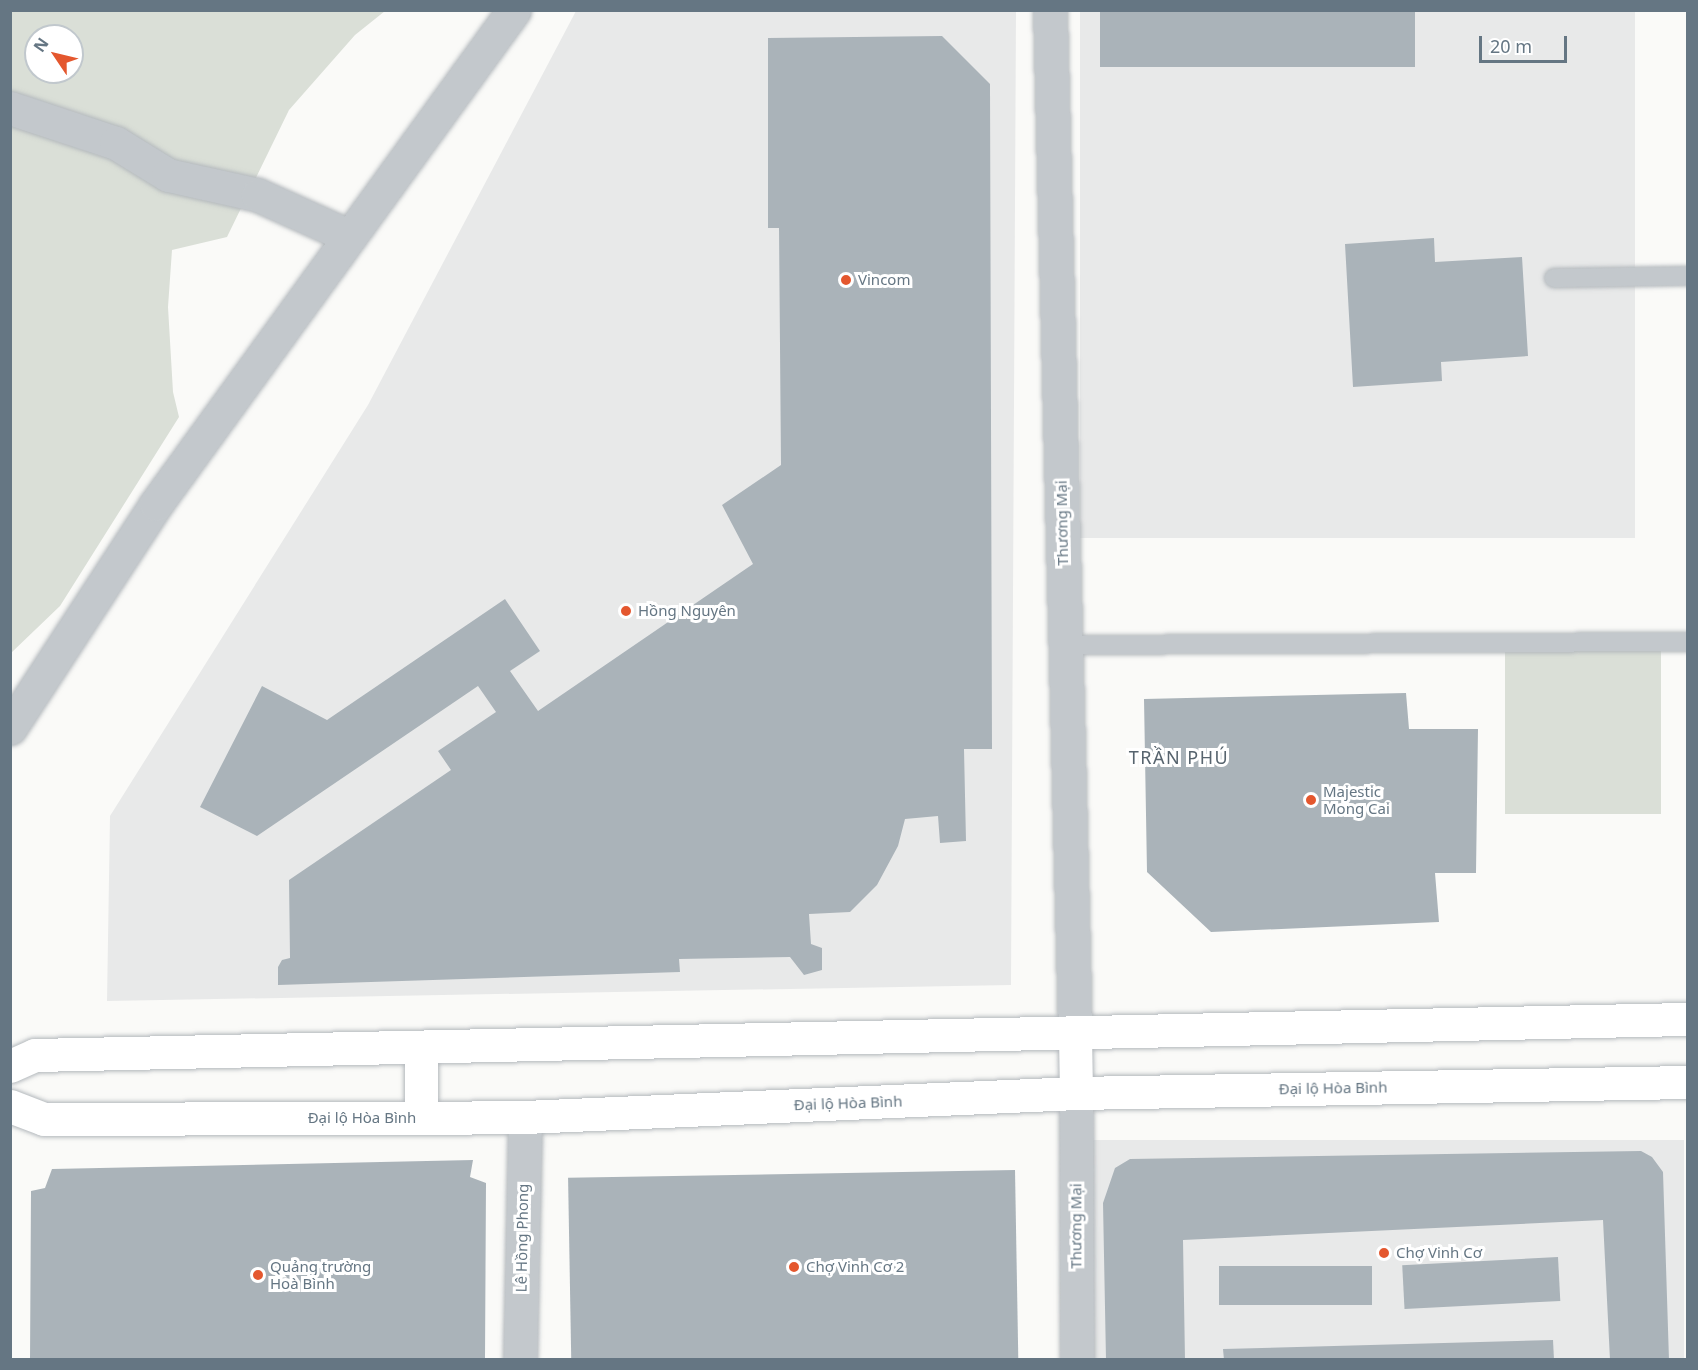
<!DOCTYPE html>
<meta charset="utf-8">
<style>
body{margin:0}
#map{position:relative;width:1698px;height:1370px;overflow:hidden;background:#fafaf8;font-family:"Noto Sans",sans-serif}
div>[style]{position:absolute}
.built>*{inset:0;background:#e8e9e9;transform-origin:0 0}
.green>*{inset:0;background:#dadfd7;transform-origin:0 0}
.building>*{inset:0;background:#aab3b9;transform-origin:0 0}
.roads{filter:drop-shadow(0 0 2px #b4b9bd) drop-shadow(0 0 2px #b4b9bd)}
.service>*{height:18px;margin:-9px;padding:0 9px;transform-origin:9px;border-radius:9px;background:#c3c8cc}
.minor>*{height:33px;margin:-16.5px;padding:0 16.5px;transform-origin:16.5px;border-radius:16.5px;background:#c3c8cc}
.trunk>*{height:33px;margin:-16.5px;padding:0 16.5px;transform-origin:16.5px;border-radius:16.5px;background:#fff}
.dots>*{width:16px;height:16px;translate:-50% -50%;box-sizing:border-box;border:3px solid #fff;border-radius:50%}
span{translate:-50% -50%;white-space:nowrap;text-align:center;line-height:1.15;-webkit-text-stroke:6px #fff;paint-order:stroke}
.poi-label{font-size:15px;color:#657683}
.left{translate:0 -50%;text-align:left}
.street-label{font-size:15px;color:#657683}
.quarter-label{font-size:18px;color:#57646e;letter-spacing:1.5px}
.frame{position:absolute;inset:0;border:12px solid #657683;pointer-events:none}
.north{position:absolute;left:24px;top:24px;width:60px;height:60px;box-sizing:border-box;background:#fff;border:2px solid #c1c8cd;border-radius:50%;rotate:305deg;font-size:16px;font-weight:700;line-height:24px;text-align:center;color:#657683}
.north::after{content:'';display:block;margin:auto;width:21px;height:27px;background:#e4572e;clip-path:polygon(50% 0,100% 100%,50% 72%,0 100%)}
.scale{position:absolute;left:1479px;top:36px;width:88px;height:27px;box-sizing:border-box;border:3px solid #657683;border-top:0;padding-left:8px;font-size:18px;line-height:21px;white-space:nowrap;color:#657683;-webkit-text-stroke:4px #fff;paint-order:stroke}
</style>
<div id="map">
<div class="built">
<i style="clip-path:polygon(576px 11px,1016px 11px,1011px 985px,107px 1001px,110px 816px,368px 405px)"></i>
<i style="left:1080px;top:11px;width:555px;height:527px"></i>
<i style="left:1684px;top:1140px;width:219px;height:598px;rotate:90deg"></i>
</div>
<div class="green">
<i style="clip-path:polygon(evenodd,11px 11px,385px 11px,355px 35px,289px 110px,227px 237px,172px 250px,168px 307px,173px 392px,179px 417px,60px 606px,11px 653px,11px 11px,36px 36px,72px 36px,72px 72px,36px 72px,36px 36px)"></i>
<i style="left:1505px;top:651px;width:156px;height:163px"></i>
</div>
<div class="building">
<i style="left:1100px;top:10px;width:315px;height:57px"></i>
<i style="clip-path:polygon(942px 36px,990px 84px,992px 749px,964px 749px,966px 841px,940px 843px,938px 816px,905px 819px,898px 846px,877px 885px,850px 912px,809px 914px,811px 944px,822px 948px,822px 970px,804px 975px,790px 957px,679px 959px,680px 972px,278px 985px,278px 967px,282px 960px,290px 958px,289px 880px,451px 770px,438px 751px,496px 712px,478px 686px,257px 836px,200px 807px,262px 686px,327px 720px,505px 599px,540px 651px,510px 671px,538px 711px,753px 564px,722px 505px,781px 465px,779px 228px,768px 228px,768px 38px)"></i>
<i style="clip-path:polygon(1434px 238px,1435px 262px,1522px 257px,1528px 356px,1441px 362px,1442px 381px,1353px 387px,1345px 244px)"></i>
<i style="clip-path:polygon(1406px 693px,1409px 729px,1478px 729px,1476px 873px,1435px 873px,1439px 922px,1211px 932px,1147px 872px,1144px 699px)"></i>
<i style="clip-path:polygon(1641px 1151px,1652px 1157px,1663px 1172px,1669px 1360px,1610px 1360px,1603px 1220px,1183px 1240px,1185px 1360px,1106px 1360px,1103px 1203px,1115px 1168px,1130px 1159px)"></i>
<i style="clip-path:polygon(473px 1160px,470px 1177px,486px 1183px,485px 1360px,30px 1360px,31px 1191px,45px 1188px,52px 1169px)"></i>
<i style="left:1015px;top:1170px;width:190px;height:447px;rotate:89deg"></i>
<i style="left:1558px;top:1257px;width:44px;height:156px;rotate:87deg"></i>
<i style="left:1219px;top:1266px;width:153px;height:39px"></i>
<i style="clip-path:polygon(1553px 1340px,1554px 1360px,1224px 1360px,1223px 1349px)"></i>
</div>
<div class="roads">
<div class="service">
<i style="left:1554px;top:278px;width:134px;rotate:-0.9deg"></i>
<i style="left:1065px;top:645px;width:623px;rotate:-0.28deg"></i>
</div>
<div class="minor">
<i style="left:1050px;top:10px;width:1025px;rotate:88.6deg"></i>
<i style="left:10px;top:108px;width:112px;rotate:18.3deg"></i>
<i style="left:116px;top:143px;width:61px;rotate:31.6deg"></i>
<i style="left:168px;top:175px;width:92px;rotate:12.5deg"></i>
<i style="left:258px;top:195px;width:100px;rotate:24.3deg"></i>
<i style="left:10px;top:728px;width:267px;rotate:-56.9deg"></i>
<i style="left:156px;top:504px;width:610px;rotate:-54.07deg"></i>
<i style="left:1076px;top:1093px;width:267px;rotate:89.8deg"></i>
<i style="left:520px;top:1360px;width:243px;rotate:-88.8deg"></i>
</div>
<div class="trunk">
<i style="left:1075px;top:1035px;width:58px;rotate:89deg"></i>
<i style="left:421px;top:1047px;width:70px;rotate:90deg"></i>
<i style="left:10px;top:1066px;width:27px;rotate:-24deg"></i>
<i style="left:35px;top:1055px;width:1653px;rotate:-1.25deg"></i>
<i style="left:10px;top:1106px;width:36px;rotate:21deg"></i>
<i style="left:44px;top:1119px;width:481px;rotate:-0.2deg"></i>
<i style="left:525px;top:1117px;width:552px;rotate:-2.49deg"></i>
<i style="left:1076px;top:1093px;width:612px;rotate:-1.03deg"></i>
</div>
</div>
<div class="dots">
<i style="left:846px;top:280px;background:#e4572e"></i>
<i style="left:626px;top:611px;background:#e4572e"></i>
<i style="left:1311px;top:800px;background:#e4572e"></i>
<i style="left:1384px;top:1253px;background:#e4572e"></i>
<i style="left:794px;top:1267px;background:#e4572e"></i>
<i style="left:258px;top:1275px;background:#e4572e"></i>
</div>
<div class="poi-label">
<span class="left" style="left:858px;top:280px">Vincom</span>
<span class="left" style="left:638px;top:611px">Hồng Nguyên</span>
<span class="left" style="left:1323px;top:800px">Majestic<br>Mong Cai</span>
<span class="left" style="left:1396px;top:1253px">Chợ Vinh Cơ</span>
<span class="left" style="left:270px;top:1275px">Quảng trường<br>Hoà Bình</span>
<span class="left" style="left:806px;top:1267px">Chợ Vinh Cơ 2</span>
</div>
<div class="street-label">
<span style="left:1062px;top:523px;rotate:-91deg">Thương Mại</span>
<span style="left:1333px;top:1088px;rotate:-1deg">Đại lộ Hòa Bình</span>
<span style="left:848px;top:1103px;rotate:-2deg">Đại lộ Hòa Bình</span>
<span style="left:362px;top:1118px">Đại lộ Hòa Bình</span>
<span style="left:1076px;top:1226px;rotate:-90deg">Thương Mại</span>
<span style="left:522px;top:1238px;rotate:-89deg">Lê Hồng Phong</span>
</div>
<div class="quarter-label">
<span style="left:1179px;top:757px">TRẦN PHÚ</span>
</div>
<div class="frame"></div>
<div class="north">N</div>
<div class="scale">20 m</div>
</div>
